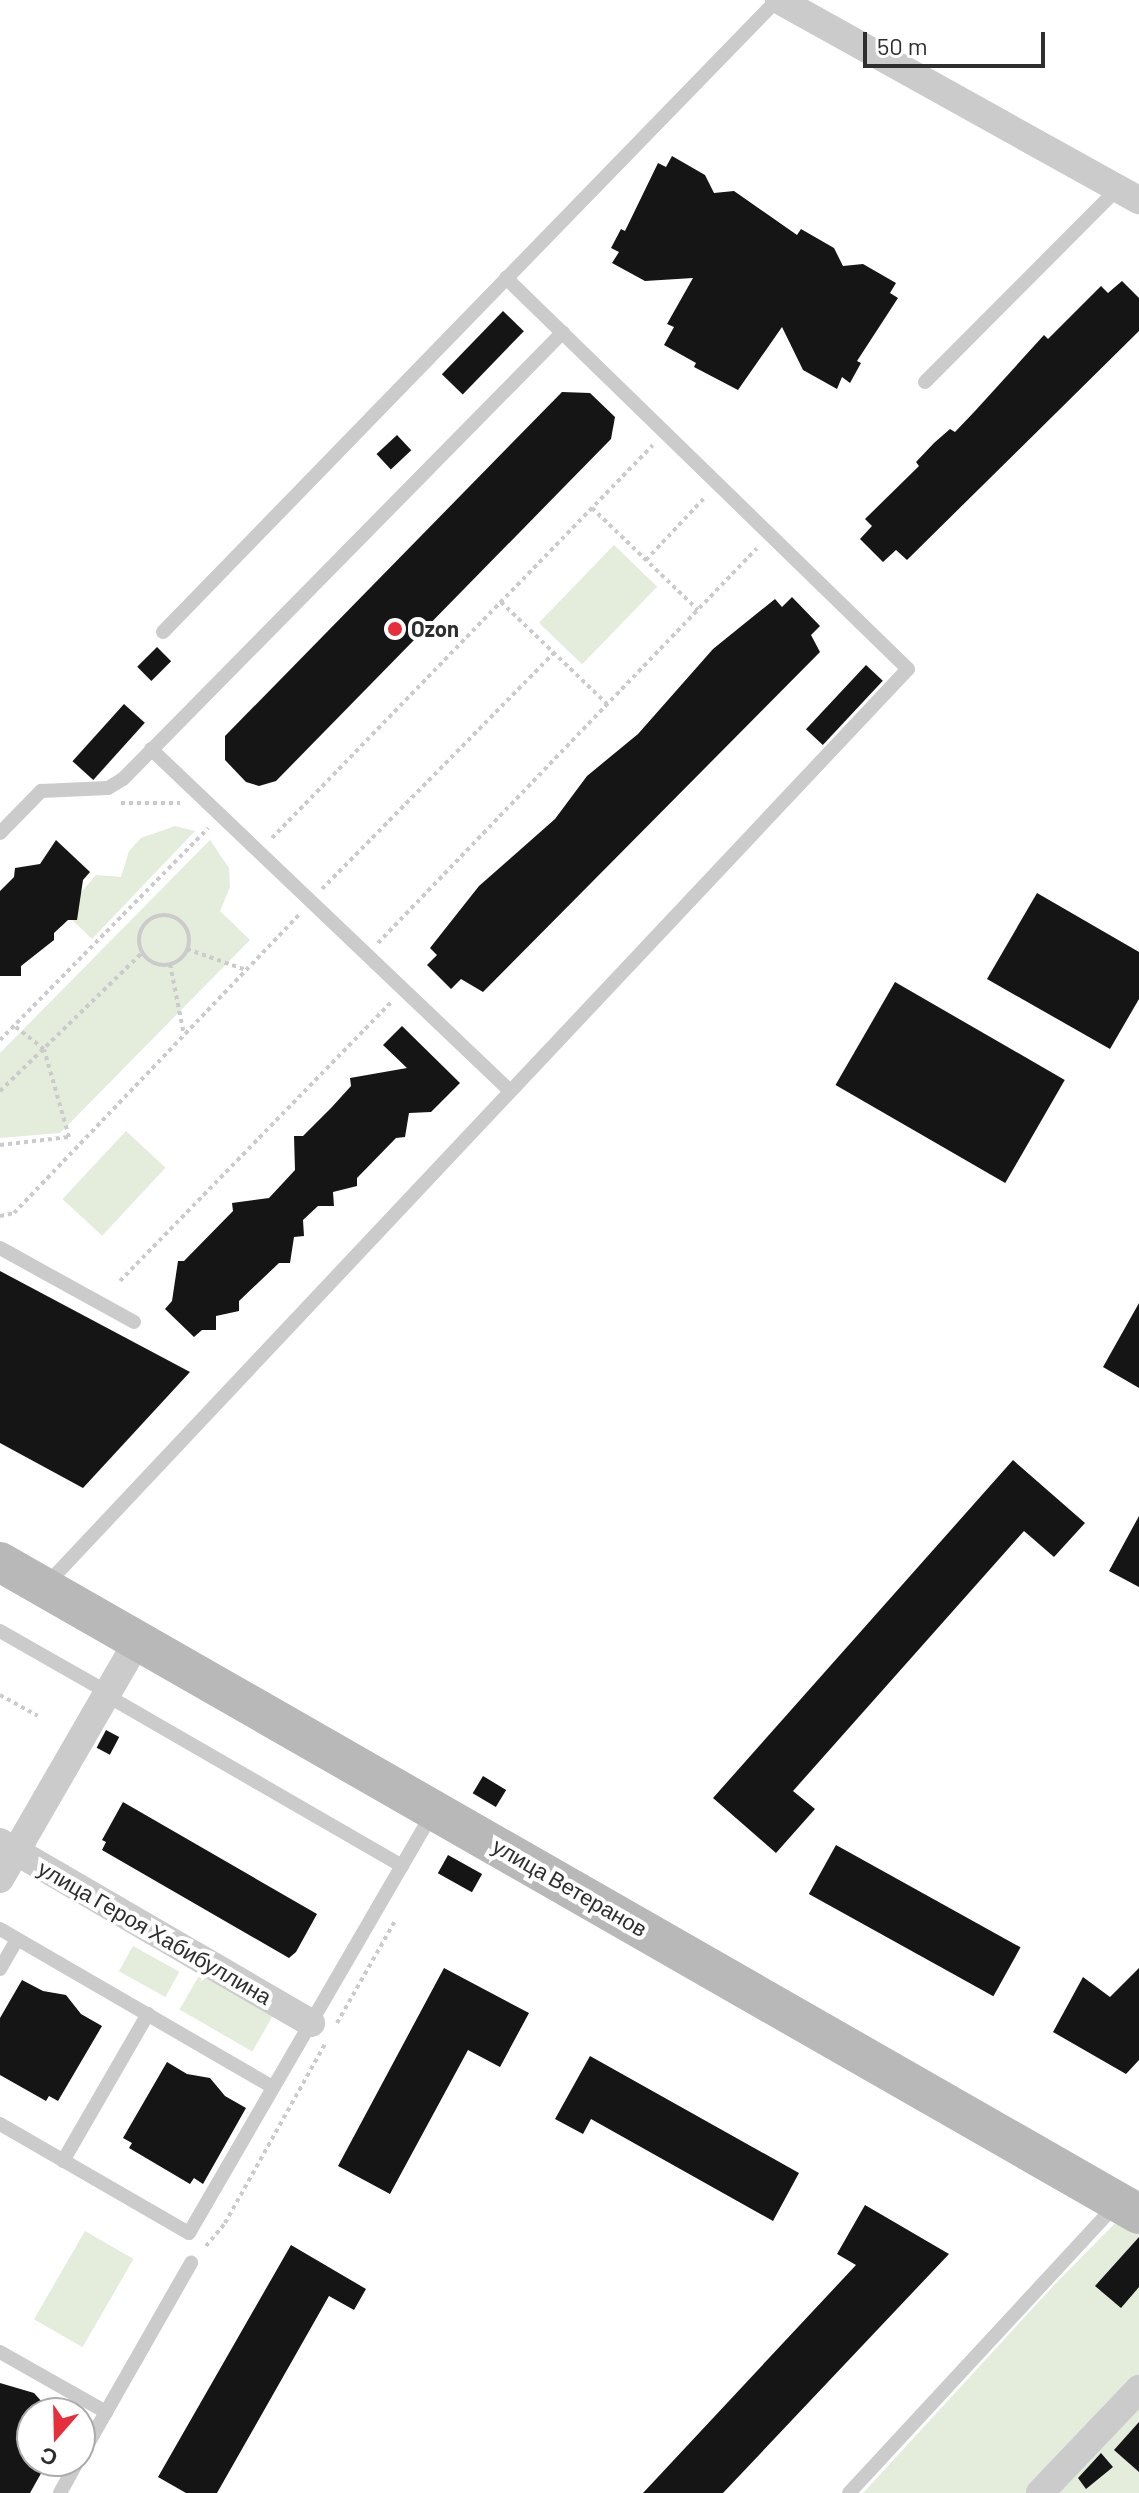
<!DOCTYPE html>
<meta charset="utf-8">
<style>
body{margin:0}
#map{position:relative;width:1139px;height:2493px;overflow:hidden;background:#fff;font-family:Barlow,sans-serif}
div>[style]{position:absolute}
.green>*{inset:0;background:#e4ecdb;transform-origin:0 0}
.building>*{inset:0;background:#151515;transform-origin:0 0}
.path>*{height:4px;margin-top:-2px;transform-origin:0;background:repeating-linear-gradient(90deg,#cbcbcb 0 4px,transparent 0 8px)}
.path>.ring{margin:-2px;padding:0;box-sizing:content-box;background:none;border:4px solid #cbcbcb;border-radius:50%}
.lane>*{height:14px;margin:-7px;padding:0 7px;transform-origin:7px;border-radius:7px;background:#cbcbcb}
.street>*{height:28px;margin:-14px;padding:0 14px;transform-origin:14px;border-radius:14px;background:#cbcbcb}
.secondary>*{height:40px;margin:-20px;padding:0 20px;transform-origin:20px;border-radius:20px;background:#b8b8b8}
.dots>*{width:22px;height:22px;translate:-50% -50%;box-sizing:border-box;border:4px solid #fff;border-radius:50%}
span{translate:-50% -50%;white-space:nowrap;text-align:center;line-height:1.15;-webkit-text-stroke:8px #fff;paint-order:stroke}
.poi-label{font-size:22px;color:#2e2e2e;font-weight:700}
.left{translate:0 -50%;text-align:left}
.street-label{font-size:22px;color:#2e2e2e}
.north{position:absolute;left:16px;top:2397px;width:80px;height:80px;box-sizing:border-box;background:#fff;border:2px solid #ababab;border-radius:50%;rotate:200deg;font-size:22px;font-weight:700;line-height:32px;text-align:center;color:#2e2e2e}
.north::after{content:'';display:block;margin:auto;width:28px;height:36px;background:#e72e3b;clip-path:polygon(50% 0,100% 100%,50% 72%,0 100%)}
.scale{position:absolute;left:863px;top:32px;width:182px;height:36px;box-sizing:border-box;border:4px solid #2e2e2e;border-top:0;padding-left:10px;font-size:24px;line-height:28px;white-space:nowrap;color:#2e2e2e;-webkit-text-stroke:6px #fff;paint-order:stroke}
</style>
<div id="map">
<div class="green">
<i style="left:614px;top:545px;width:60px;height:108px;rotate:44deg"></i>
<i style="clip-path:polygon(175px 826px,195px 831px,92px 939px,64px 912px,96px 875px,121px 877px,129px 851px,141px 838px)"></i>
<i style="clip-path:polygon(210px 840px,229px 868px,230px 887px,220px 911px,250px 940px,60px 1133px,0 1138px,0 1053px)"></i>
<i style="left:126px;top:1131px;width:54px;height:93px;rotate:43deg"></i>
<i style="left:133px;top:1946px;width:53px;height:29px;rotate:29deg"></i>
<i style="left:200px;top:1974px;width:84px;height:41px;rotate:30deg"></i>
<i style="clip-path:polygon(1139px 2199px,1139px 2493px,863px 2493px,1057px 2282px)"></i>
<i style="left:85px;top:2231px;width:56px;height:102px;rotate:30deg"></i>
</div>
<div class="building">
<i style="clip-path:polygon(672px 156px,705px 175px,714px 193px,734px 191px,797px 235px,801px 229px,834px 248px,843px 266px,863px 264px,896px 283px,890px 293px,898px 298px,857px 361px,861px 363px,850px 383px,842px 377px,837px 389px,803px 370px,782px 327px,738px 390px,694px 367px,696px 363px,664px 345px,674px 327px,667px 324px,693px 278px,645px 281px,612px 263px,619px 252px,611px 248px,621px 229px,625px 231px,658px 163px,666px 167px)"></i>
<i style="clip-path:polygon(1122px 281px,1139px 298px,1139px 331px,907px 560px,896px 550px,883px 562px,860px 539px,872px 526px,865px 519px,919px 466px,916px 462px,934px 443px,950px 429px,955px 432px,975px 411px,1044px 335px,1048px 339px,1101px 286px,1108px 293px)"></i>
<i style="left:503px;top:311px;width:29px;height:88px;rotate:44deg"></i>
<i style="clip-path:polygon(562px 392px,590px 393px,615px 417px,611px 439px,276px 781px,259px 786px,246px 782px,225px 760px,225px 736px)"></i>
<i style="left:397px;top:435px;width:21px;height:28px;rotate:47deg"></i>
<i style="clip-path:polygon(792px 597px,820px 626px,811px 635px,820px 652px,483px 992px,461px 979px,451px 989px,427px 965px,437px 955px,430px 948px,479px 886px,555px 819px,587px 776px,638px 734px,713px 649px,775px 599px,782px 607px)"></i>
<i style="left:157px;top:647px;width:20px;height:28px;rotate:45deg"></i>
<i style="left:866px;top:665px;width:23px;height:88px;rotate:43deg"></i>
<i style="left:124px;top:704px;width:28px;height:77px;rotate:42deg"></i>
<i style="clip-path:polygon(56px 840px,90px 872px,83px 880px,77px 920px,68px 920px,54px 933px,54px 940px,21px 966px,21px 976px,0 976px,0 891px,14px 877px,15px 868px,40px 864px)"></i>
<i style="clip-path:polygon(1037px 893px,1139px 952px,1139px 999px,1110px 1049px,987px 979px)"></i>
<i style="left:895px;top:982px;width:196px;height:119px;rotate:30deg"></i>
<i style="clip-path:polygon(402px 1026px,460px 1083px,431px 1112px,409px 1113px,405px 1137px,396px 1138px,357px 1178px,357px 1186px,333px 1192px,334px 1206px,318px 1206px,303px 1220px,304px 1236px,294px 1237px,290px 1263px,279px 1263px,239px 1301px,239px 1311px,216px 1316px,216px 1330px,202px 1330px,194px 1337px,165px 1309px,172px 1301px,178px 1261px,184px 1261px,233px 1211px,232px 1203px,269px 1198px,295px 1170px,294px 1136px,303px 1136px,332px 1107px,351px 1086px,350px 1078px,407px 1068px,383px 1045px)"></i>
<i style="clip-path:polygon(0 1271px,190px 1372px,83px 1488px,0 1443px)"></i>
<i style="clip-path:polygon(1139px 1303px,1139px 1388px,1103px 1367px)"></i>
<i style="clip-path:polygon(1013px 1460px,1085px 1523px,1054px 1557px,1024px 1531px,793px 1791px,815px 1809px,776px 1853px,713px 1798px)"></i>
<i style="clip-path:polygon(1139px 1516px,1139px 1587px,1109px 1571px)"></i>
<i style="left:106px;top:1730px;width:15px;height:20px;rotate:28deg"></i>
<i style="left:483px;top:1776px;width:27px;height:20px;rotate:31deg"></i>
<i style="clip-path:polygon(123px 1802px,317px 1914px,296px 1952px,289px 1958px,102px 1850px,106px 1842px,102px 1840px)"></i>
<i style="left:836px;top:1845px;width:211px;height:56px;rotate:29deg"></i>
<i style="left:448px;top:1855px;width:39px;height:21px;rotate:29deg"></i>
<i style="clip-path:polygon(444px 1968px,529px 2013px,500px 2067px,468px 2050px,390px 2194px,338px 2166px)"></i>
<i style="clip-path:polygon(1139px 1968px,1139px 2060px,1126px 2074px,1053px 2032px,1083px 1977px,1110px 1997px)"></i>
<i style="clip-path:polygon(22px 1980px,43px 1991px,66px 1995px,81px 2014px,102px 2026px,58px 2101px,49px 2096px,46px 2101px,0 2075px,0 2018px)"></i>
<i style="clip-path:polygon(590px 2056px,799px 2173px,773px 2221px,591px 2119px,583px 2134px,555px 2119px)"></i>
<i style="clip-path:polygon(167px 2062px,187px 2074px,210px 2078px,225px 2096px,246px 2108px,203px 2184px,194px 2178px,190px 2184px,129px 2148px,132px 2143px,123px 2138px)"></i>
<i style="clip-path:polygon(865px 2205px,949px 2254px,723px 2493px,643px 2493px,856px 2265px,837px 2254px)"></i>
<i style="clip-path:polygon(1139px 2237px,1139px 2287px,1121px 2308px,1095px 2286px)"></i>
<i style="clip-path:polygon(291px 2245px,366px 2289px,354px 2310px,329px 2296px,217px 2493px,186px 2493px,158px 2477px)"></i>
<i style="clip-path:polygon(0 2383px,34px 2393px,52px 2413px,32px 2413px,32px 2461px,48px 2461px,30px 2493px,0 2493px)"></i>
<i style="clip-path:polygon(1139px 2422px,1139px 2472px,1114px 2450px)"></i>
<i style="clip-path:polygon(1101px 2453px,1113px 2467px,1086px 2489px,1078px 2478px)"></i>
</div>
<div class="path">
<i style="left:592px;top:508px;width:147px;rotate:43.9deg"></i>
<i style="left:646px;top:560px;width:88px;rotate:-46.8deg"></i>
<i style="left:501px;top:602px;width:147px;rotate:43.9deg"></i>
<i style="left:121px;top:803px;width:59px"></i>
<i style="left:272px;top:838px;width:547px;rotate:-45.89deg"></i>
<i style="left:322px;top:889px;width:331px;rotate:-45.5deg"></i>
<i class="ring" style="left:139px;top:915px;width:46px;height:46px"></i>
<i style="left:378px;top:943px;width:547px;rotate:-46.18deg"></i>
<i style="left:187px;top:949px;width:63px;rotate:19.6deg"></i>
<i style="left:170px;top:964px;width:72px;rotate:78.8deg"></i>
<i style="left:0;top:1040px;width:297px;rotate:-45.5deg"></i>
<i style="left:0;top:1091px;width:199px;rotate:-44.2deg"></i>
<i style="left:0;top:1145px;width:69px;rotate:-6.6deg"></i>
<i style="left:69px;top:1137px;width:91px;rotate:-105.9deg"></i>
<i style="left:44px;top:1049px;width:37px;rotate:-142deg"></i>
<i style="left:0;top:1216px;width:14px;rotate:-12deg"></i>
<i style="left:14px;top:1213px;width:412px;rotate:-46.3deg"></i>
<i style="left:120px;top:1281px;width:389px;rotate:-45.8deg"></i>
<i style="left:0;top:1695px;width:43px;rotate:28.9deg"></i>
<i style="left:337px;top:2023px;width:120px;rotate:-60.4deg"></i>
<i style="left:206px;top:2246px;width:30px;rotate:-50deg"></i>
<i style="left:225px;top:2223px;width:205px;rotate:-60.8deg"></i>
</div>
<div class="lane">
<i style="left:925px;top:382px;width:274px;rotate:-45.1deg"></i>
<i style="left:163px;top:632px;width:881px;rotate:-45.83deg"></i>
<i style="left:151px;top:749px;width:493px;rotate:43.6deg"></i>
<i style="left:0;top:833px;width:59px;rotate:-45.7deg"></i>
<i style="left:41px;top:791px;width:67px;rotate:-2.6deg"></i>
<i style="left:108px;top:788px;width:17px;rotate:-31deg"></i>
<i style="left:123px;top:779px;width:627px;rotate:-45.45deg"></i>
<i style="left:0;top:1248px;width:153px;rotate:28.9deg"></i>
<i style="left:45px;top:1586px;width:1259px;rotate:-46.74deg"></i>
<i style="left:908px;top:669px;width:561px;rotate:-135.79deg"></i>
<i style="left:0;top:1631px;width:123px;rotate:29.7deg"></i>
<i style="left:106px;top:1695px;width:342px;rotate:30deg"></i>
<i style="left:0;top:1929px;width:315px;rotate:30.1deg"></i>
<i style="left:0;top:1969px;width:34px;rotate:-60deg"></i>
<i style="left:0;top:2124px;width:218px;rotate:30deg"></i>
<i style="left:189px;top:2233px;width:485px;rotate:-59.9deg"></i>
<i style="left:63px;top:2161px;width:170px;rotate:-60deg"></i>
<i style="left:0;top:2352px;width:122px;rotate:29.5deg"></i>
<i style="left:106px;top:2412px;width:172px;rotate:-60.3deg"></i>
<i style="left:80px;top:2458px;width:53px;rotate:-60.5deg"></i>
<i style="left:60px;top:2493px;width:37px;rotate:-61deg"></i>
<i style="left:849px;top:2493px;width:391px;rotate:-47.2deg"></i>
</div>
<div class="street">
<i style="left:779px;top:0;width:412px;rotate:29.1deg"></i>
<i style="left:0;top:1842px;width:360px;rotate:30.2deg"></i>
<i style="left:0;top:1879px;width:266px;rotate:-60deg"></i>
<i style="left:1040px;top:2493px;width:144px;rotate:-46.4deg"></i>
</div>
<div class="secondary">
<i style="left:0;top:1562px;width:1312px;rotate:29.79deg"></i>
</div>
<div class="dots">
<i style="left:395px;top:629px;background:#e72e3b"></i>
</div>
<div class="poi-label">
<span class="left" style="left:411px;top:629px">Ozon</span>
</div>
<div class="street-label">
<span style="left:570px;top:1887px;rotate:30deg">улица Ветеранов</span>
<span style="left:155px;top:1932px;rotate:30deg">улица Героя Хабибуллина</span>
</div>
<div class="north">С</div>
<div class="scale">50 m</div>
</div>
